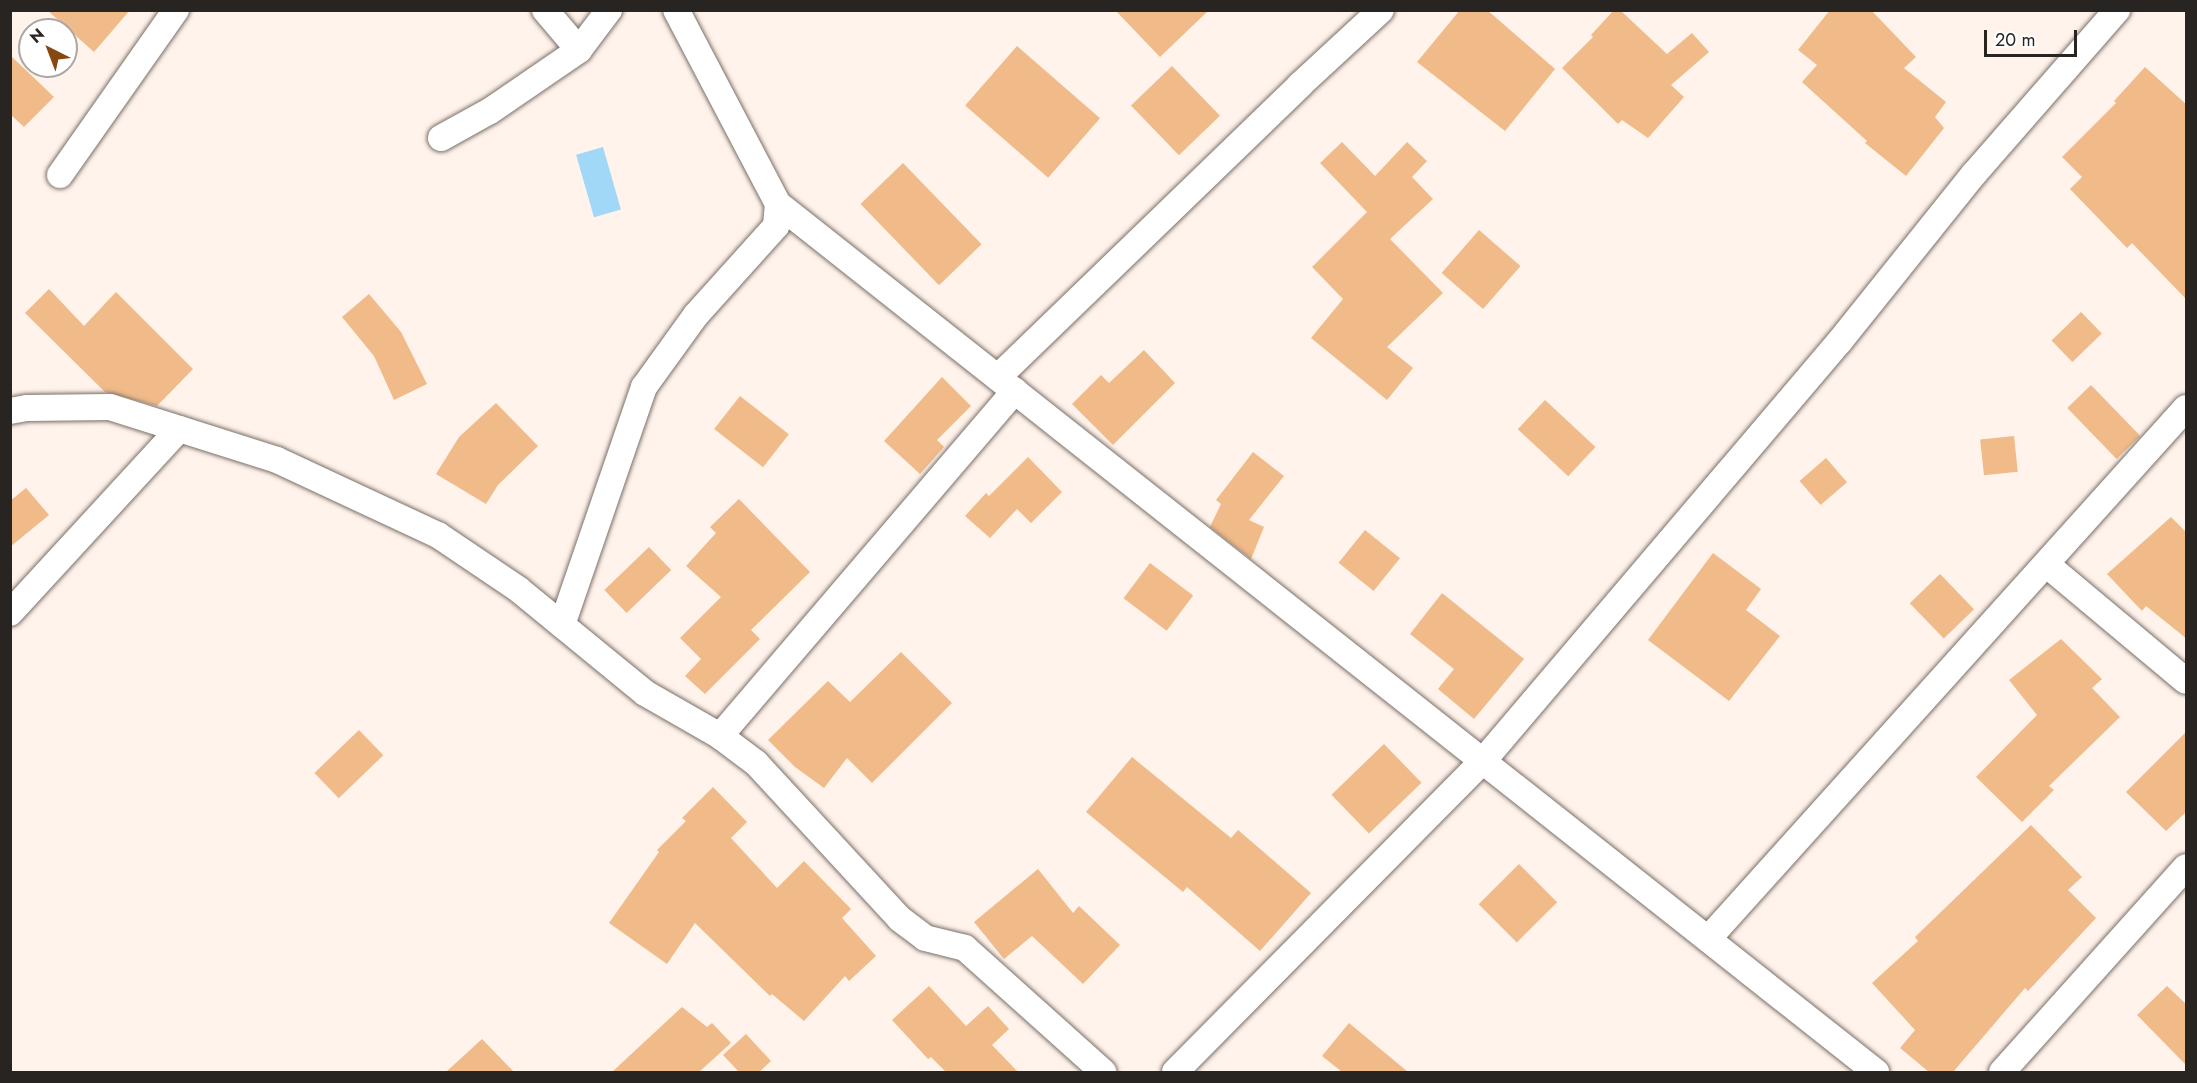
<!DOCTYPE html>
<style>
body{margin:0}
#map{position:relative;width:2197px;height:1083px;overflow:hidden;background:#fff3eb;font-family:Jost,sans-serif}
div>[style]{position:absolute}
.water>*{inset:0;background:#a1d8f7;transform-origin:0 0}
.building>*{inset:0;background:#f0ba89;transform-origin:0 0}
.roads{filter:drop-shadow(0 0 2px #7a7069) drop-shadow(0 0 2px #7a7069)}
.minor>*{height:26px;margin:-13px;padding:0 13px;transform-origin:13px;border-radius:13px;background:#fff}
span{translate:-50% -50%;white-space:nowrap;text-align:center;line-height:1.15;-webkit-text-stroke:4.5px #fff;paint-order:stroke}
.frame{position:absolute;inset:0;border:12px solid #282421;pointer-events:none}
.north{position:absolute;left:18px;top:18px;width:60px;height:60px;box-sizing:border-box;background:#fff;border:2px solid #a9a7a6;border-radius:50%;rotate:318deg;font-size:16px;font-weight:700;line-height:24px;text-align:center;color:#282421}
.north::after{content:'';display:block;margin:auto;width:21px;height:27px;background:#884711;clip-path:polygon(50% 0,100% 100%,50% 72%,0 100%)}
.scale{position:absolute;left:1984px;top:30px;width:93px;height:27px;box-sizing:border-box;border:3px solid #282421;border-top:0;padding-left:8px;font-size:18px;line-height:21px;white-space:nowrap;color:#282421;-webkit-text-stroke:4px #fff;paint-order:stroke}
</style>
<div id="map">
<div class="water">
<i style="left:603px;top:147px;width:65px;height:28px;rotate:74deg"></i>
</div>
<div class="building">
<i style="clip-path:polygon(47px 10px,130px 10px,94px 52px)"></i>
<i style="clip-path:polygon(1115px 10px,1209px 10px,1160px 57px)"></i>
<i style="clip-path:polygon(1460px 10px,1487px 10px,1555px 69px,1505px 131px,1417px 62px)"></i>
<i style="clip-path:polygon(1614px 10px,1620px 10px,1667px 54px,1692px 33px,1709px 52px,1671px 85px,1684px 97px,1648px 138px,1622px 120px,1618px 124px,1562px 68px,1593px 37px,1591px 35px)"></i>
<i style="clip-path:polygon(1830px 10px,1871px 10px,1916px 57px,1904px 68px,1946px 102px,1935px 117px,1944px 128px,1906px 176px,1865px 143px,1867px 141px,1802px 82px,1817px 65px,1798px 50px)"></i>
<i style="left:1017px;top:46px;width:110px;height:79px;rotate:41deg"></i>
<i style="clip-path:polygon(10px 55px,54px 97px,24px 127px,10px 114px)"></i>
<i style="left:1172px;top:66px;width:69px;height:57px;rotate:46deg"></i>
<i style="clip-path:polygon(2145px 67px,2187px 105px,2187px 300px,2132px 243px,2127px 248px,2070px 189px,2082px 177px,2062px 157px,2116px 103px,2114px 101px)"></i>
<i style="clip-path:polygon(1342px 142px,1375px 176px,1407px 142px,1427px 161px,1412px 177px,1433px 199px,1390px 239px,1443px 293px,1387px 347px,1413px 368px,1387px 400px,1311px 338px,1343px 299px,1312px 267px,1367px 212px,1320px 163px)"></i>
<i style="left:903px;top:163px;width:113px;height:59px;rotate:46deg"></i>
<i style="left:1479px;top:230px;width:55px;height:57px;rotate:41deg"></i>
<i style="clip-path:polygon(49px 289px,84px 326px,116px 292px,193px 369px,157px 406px,105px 392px,25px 313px)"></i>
<i style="clip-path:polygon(369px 294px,401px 332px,427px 384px,394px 400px,374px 356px,342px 317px)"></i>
<i style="left:2081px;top:312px;width:30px;height:41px;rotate:46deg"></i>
<i style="clip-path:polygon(1144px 350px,1175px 383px,1113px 445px,1072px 404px,1101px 375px,1109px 383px)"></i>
<i style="clip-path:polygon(942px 377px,971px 406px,937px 440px,944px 447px,920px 474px,884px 441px)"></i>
<i style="left:2091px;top:385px;width:71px;height:33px;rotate:46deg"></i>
<i style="left:740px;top:396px;width:62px;height:42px;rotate:38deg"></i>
<i style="left:1545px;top:400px;width:69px;height:40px;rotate:43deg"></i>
<i style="clip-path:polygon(496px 403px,538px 446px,498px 485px,486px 504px,436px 474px,459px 437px)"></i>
<i style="left:2014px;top:436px;width:36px;height:34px;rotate:84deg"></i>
<i style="clip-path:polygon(1253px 452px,1284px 476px,1249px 520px,1264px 527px,1251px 559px,1210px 527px,1221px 504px,1216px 500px)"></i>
<i style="clip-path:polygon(1028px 457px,1062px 492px,1031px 523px,1017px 509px,990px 538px,965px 516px,986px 493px,989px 496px)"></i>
<i style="left:1826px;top:458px;width:32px;height:35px;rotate:49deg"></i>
<i style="clip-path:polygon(26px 488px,49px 515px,10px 547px,10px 501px)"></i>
<i style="clip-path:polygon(739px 499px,810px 572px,751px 630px,760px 639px,705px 694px,685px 676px,701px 659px,680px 638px,721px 597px,686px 566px,716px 533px,710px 527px)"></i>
<i style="clip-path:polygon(2171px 517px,2187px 533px,2187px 639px,2146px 606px,2142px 611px,2107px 574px)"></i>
<i style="left:1365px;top:530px;width:45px;height:42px;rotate:39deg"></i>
<i style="left:649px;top:547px;width:32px;height:62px;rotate:46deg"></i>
<i style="clip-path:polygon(1713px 553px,1761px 589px,1746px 610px,1780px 636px,1729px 701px,1648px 640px)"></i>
<i style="left:1150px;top:563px;width:54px;height:44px;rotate:37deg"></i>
<i style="left:1940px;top:574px;width:49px;height:42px;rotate:46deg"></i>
<i style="clip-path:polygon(1442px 593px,1524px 659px,1474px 719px,1438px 689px,1454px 669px,1410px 634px)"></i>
<i style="clip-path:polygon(2061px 639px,2102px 679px,2092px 688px,2120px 717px,2049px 786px,2054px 790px,2022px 822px,1976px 777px,2037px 715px,2009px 680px)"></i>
<i style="clip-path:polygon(901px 652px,952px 703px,872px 783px,847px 758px,824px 788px,795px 767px,768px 740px,828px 681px,850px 702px)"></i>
<i style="left:359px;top:730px;width:35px;height:62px;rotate:46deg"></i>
<i style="clip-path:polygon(2187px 731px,2187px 811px,2166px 831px,2126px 792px)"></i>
<i style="left:1384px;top:744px;width:54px;height:73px;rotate:46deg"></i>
<i style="clip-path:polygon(1132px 757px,1231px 838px,1238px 830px,1311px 893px,1260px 951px,1187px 887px,1183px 892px,1086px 812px)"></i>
<i style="clip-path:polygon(713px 787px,747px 822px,731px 838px,777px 888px,804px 861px,851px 909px,842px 918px,876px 956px,849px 981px,845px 976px,804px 1021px,772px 994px,770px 996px,695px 923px,667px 964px,609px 923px,659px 852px,657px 850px,686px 821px,682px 818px)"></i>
<i style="clip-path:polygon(2031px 825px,2082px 877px,2068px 890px,2096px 918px,2028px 991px,2025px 988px,1953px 1072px,1929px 1072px,1900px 1048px,1915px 1030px,1872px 983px,1918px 941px,1915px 937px)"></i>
<i style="left:1519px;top:864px;width:54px;height:57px;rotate:45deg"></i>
<i style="clip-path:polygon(1038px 869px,1073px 913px,1079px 906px,1120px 945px,1083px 984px,1032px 936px,1004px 959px,974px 922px)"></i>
<i style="clip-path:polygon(929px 986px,966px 1026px,988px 1006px,1009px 1029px,992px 1045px,1018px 1072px,946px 1072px,931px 1057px,928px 1059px,892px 1020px)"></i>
<i style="clip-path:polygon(2167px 986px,2187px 1005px,2187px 1066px,2137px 1015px)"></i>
<i style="clip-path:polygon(682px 1007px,707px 1027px,712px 1023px,731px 1043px,699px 1072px,612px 1072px)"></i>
<i style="clip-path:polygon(1349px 1023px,1408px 1072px,1342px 1072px,1322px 1056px)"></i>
<i style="clip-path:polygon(746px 1034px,771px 1061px,759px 1072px,739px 1072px,723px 1055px)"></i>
<i style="clip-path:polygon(482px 1039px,514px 1072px,446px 1072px)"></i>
</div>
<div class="roads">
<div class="minor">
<i style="left:545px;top:10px;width:52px;rotate:49.6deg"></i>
<i style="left:441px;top:138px;width:56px;rotate:-28.9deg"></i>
<i style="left:490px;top:111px;width:108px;rotate:-34.4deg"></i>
<i style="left:579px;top:50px;width:50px;rotate:-53.1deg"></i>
<i style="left:60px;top:175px;width:202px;rotate:-54.9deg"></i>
<i style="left:778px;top:204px;width:1400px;rotate:38.33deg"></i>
<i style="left:998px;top:377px;width:420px;rotate:-44deg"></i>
<i style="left:1300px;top:85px;width:110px;rotate:-42.8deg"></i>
<i style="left:10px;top:411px;width:17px;rotate:-10deg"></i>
<i style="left:27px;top:408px;width:83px;rotate:-0.7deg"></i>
<i style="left:110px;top:407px;width:175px;rotate:17.6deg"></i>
<i style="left:277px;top:460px;width:178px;rotate:25deg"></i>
<i style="left:438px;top:535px;width:97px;rotate:34deg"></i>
<i style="left:518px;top:589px;width:164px;rotate:39.3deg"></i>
<i style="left:645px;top:693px;width:86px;rotate:29.8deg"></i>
<i style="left:720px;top:736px;width:45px;rotate:36.9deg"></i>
<i style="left:756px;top:763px;width:212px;rotate:47.3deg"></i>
<i style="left:900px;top:919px;width:31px;rotate:37deg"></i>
<i style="left:925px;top:938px;width:41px;rotate:14deg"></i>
<i style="left:965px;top:948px;width:186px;rotate:41.9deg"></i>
<i style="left:2046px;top:564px;width:182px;rotate:39.9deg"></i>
<i style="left:10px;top:613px;width:250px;rotate:-47.4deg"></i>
<i style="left:562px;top:625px;width:252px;rotate:-71deg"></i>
<i style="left:644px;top:387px;width:89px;rotate:-54.2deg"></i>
<i style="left:696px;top:315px;width:120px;rotate:-48deg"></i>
<i style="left:776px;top:226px;width:22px;rotate:-85deg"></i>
<i style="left:778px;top:204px;width:219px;rotate:-117.7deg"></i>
<i style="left:720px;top:736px;width:454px;rotate:-49.5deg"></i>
<i style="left:1708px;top:939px;width:714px;rotate:-48.01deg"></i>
<i style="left:1175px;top:1072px;width:438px;rotate:-45.3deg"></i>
<i style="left:1483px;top:761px;width:551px;rotate:-49.64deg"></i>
<i style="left:1840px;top:341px;width:214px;rotate:-51.3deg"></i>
<i style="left:1974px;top:174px;width:218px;rotate:-48.9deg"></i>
<i style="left:2002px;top:1072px;width:275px;rotate:-48.1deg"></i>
</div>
</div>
<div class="frame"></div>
<div class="north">N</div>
<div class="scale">20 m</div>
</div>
